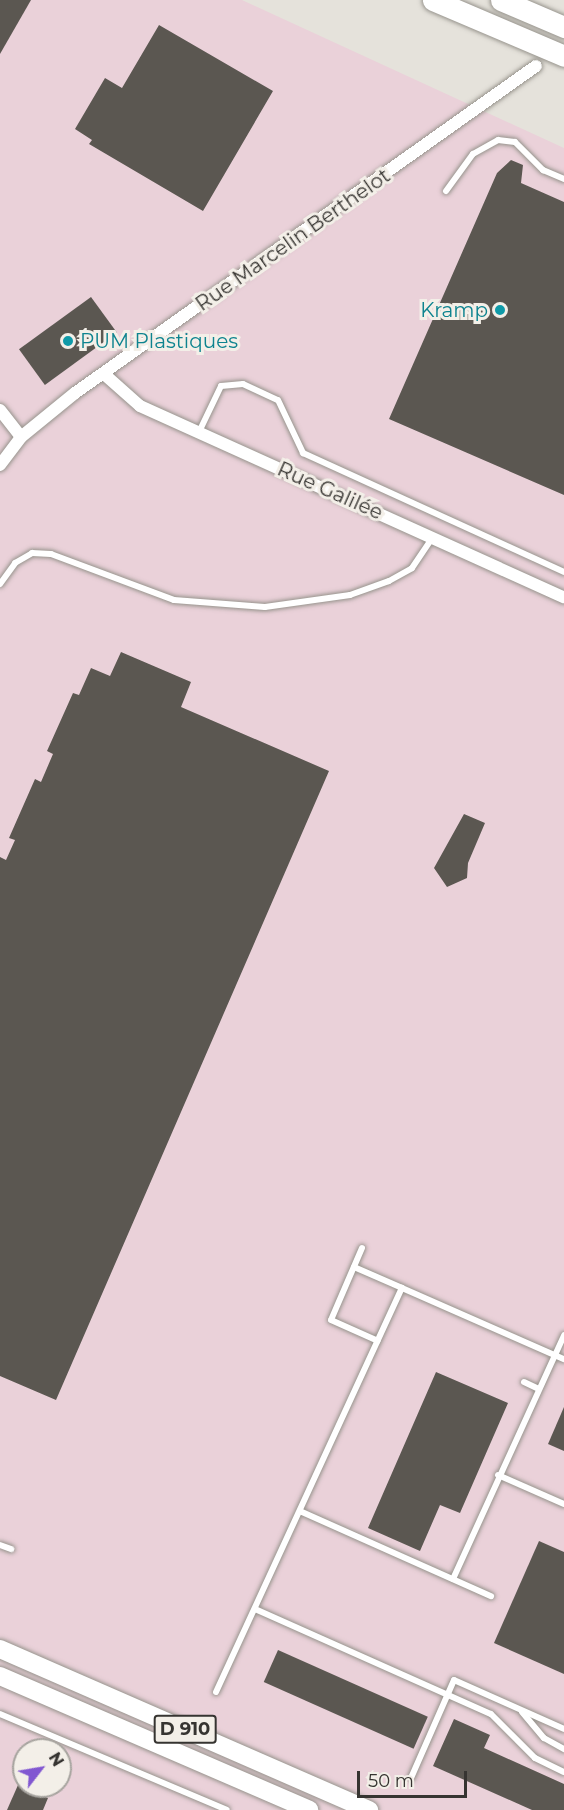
<!DOCTYPE html>
<meta charset="utf-8">
<style>
body{margin:0}
#map{position:relative;width:564px;height:1810px;overflow:hidden;background:#e5e2db;font-family:Montserrat,sans-serif}
div>[style]{position:absolute}
.industrial>*{inset:0;background:#ead1d9}
.building>*{inset:0;background:#5b5751;transform-origin:0 0}
.roads{filter:drop-shadow(0 0 2px #97948d) drop-shadow(0 0 2px #97948d)}
.lane>*{height:6px;margin:-3px;padding:0 3px;transform-origin:3px;border-radius:3px;background:#fff}
.street>*{height:12px;margin:-6px;padding:0 6px;transform-origin:6px;border-radius:6px;background:#fff}
.primary>*{height:18px;margin:-9px;padding:0 9px;transform-origin:9px;border-radius:9px;background:#fff}
.highway>*{height:21px;margin:-10.5px;padding:0 10.5px;transform-origin:10.5px;border-radius:10.5px;background:#fff}
.dots>*{width:16px;height:16px;translate:-50% -50%;box-sizing:border-box;border:3px solid #f3efe8;border-radius:50%}
span{translate:-50% -50%;white-space:nowrap;text-align:center;line-height:1.15;-webkit-text-stroke:6px #f3efe8;paint-order:stroke}
.shield-label span{padding:2px 4px;background:#f3efe8;border:2px solid;border-radius:4px;-webkit-text-stroke-width:0}
.shield-label{font-size:18px;color:#363431;font-weight:700}
.street-label{font-size:20px;color:#363431}
.culture-label{font-size:20px;color:#0d838f}
.right{translate:-100% -50%;text-align:right}
.left{translate:0 -50%;text-align:left}
.north{position:absolute;left:12px;top:1738px;width:60px;height:60px;box-sizing:border-box;background:#f3efe8;border:2px solid #a7a49f;border-radius:50%;rotate:59deg;font-size:16px;font-weight:700;line-height:24px;text-align:center;color:#363431}
.north::after{content:'';display:block;margin:auto;width:21px;height:27px;background:#8157d1;clip-path:polygon(50% 0,100% 100%,50% 72%,0 100%)}
.scale{position:absolute;left:357px;top:1771px;width:110px;height:27px;box-sizing:border-box;border:3px solid #363431;border-top:0;padding-left:8px;font-size:18px;line-height:21px;white-space:nowrap;color:#363431;-webkit-text-stroke:4px #f3efe8;paint-order:stroke}
</style>
<div id="map">
<div class="industrial">
<i style="clip-path:polygon(evenodd,0 0,242px 0,564px 148px,564px 1810px,0 1810px,0 0,24px 1750px,60px 1750px,60px 1786px,24px 1786px,24px 1750px)"></i>
</div>
<div class="building">
<i style="clip-path:polygon(0 0,31px 0,0 54px)"></i>
<i style="clip-path:polygon(159px 25px,273px 91px,203px 211px,89px 144px,92px 140px,75px 129px,105px 78px,122px 88px)"></i>
<i style="clip-path:polygon(511px 160px,523px 165px,521px 183px,564px 202px,564px 495px,389px 419px,497px 173px)"></i>
<i style="left:91px;top:297px;width:44px;height:89px;rotate:54deg"></i>
<i style="clip-path:polygon(121px 652px,191px 682px,181px 707px,329px 771px,56px 1400px,0 1376px,0 857px,6px 860px,15px 840px,9px 838px,35px 779px,41px 782px,53px 754px,47px 751px,73px 693px,79px 695px,91px 668px,110px 676px)"></i>
<i style="clip-path:polygon(464px 814px,485px 823px,468px 863px,467px 878px,447px 887px,434px 868px)"></i>
<i style="clip-path:polygon(436px 1372px,508px 1403px,460px 1513px,440px 1505px,420px 1551px,368px 1528px)"></i>
<i style="clip-path:polygon(564px 1407px,564px 1451px,548px 1444px)"></i>
<i style="clip-path:polygon(539px 1541px,564px 1552px,564px 1674px,494px 1643px)"></i>
<i style="left:278px;top:1650px;width:164px;height:35px;rotate:24deg"></i>
<i style="clip-path:polygon(454px 1719px,490px 1735px,484px 1748px,564px 1784px,564px 1810px,532px 1810px,433px 1766px)"></i>
<i style="clip-path:polygon(18px 1785px,48px 1798px,43px 1810px,7px 1810px)"></i>
</div>
<div class="roads">
<div class="lane">
<i style="left:446px;top:191px;width:46px;rotate:-53.9deg"></i>
<i style="left:473px;top:154px;width:29px;rotate:-29deg"></i>
<i style="left:498px;top:140px;width:17px;rotate:7deg"></i>
<i style="left:515px;top:142px;width:40px;rotate:45deg"></i>
<i style="left:543px;top:170px;width:23px;rotate:23deg"></i>
<i style="left:199px;top:432px;width:51px;rotate:-64.4deg"></i>
<i style="left:221px;top:386px;width:22px;rotate:-5deg"></i>
<i style="left:243px;top:384px;width:38px;rotate:25deg"></i>
<i style="left:278px;top:400px;width:59px;rotate:64.7deg"></i>
<i style="left:303px;top:453px;width:287px;rotate:24.5deg"></i>
<i style="left:0;top:584px;width:26px;rotate:-54deg"></i>
<i style="left:15px;top:563px;width:20px;rotate:-30deg"></i>
<i style="left:32px;top:553px;width:19px;rotate:3deg"></i>
<i style="left:51px;top:554px;width:131px;rotate:20.5deg"></i>
<i style="left:174px;top:600px;width:91px;rotate:4.4deg"></i>
<i style="left:265px;top:607px;width:86px;rotate:-8deg"></i>
<i style="left:350px;top:595px;width:41px;rotate:-19.7deg"></i>
<i style="left:389px;top:581px;width:26px;rotate:-29deg"></i>
<i style="left:412px;top:568px;width:36px;rotate:-56deg"></i>
<i style="left:362px;top:1248px;width:78px;rotate:113.3deg"></i>
<i style="left:331px;top:1320px;width:51px;rotate:24.1deg"></i>
<i style="left:354px;top:1267px;width:52px;rotate:23.6deg"></i>
<i style="left:524px;top:1382px;width:14px;rotate:25deg"></i>
<i style="left:498px;top:1475px;width:72px;rotate:23.7deg"></i>
<i style="left:302px;top:1512px;width:207px;rotate:24deg"></i>
<i style="left:0;top:1545px;width:12px;rotate:20deg"></i>
<i style="left:453px;top:1579px;width:268px;rotate:-65.5deg"></i>
<i style="left:255px;top:1609px;width:258px;rotate:24deg"></i>
<i style="left:491px;top:1714px;width:62px;rotate:45deg"></i>
<i style="left:535px;top:1758px;width:32px;rotate:26deg"></i>
<i style="left:216px;top:1692px;width:445px;rotate:-65.3deg"></i>
<i style="left:402px;top:1288px;width:177px;rotate:23.7deg"></i>
<i style="left:522px;top:1712px;width:34px;rotate:50deg"></i>
<i style="left:544px;top:1738px;width:23px;rotate:29deg"></i>
<i style="left:0;top:1714px;width:246px;rotate:22.9deg"></i>
<i style="left:411px;top:1778px;width:107px;rotate:-66.3deg"></i>
<i style="left:454px;top:1680px;width:120px;rotate:24deg"></i>
</div>
<div class="street">
<i style="left:104px;top:374px;width:48px;rotate:41.6deg"></i>
<i style="left:140px;top:406px;width:465px;rotate:24.3deg"></i>
<i style="left:0;top:410px;width:34px;rotate:52deg"></i>
<i style="left:0;top:465px;width:35px;rotate:-53deg"></i>
<i style="left:21px;top:437px;width:70px;rotate:-39.2deg"></i>
<i style="left:75px;top:393px;width:565px;rotate:-35.35deg"></i>
</div>
<div class="primary">
<i style="left:0;top:1649px;width:403px;rotate:23.6deg"></i>
<i style="left:0;top:1676px;width:337px;rotate:23.4deg"></i>
</div>
<div class="highway">
<i style="left:433px;top:0;width:142px;rotate:23.1deg"></i>
<i style="left:501px;top:0;width:69px;rotate:23.2deg"></i>
</div>
</div>
<div class="dots">
<i style="left:500px;top:310px;background:#0f9aa8"></i>
<i style="left:68px;top:341px;background:#0f9aa8"></i>
</div>
<div class="shield-label">
<span style="left:185px;top:1729px">D 910</span>
</div>
<div class="street-label">
<span style="left:293px;top:240px;rotate:-35deg">Rue Marcelin Berthelot</span>
<span style="left:330px;top:491px;rotate:24deg">Rue Galilée</span>
</div>
<div class="culture-label">
<span class="right" style="left:488px;top:310px">Kramp</span>
<span class="left" style="left:80px;top:341px">PUM Plastiques</span>
</div>
<div class="north">N</div>
<div class="scale">50 m</div>
</div>
